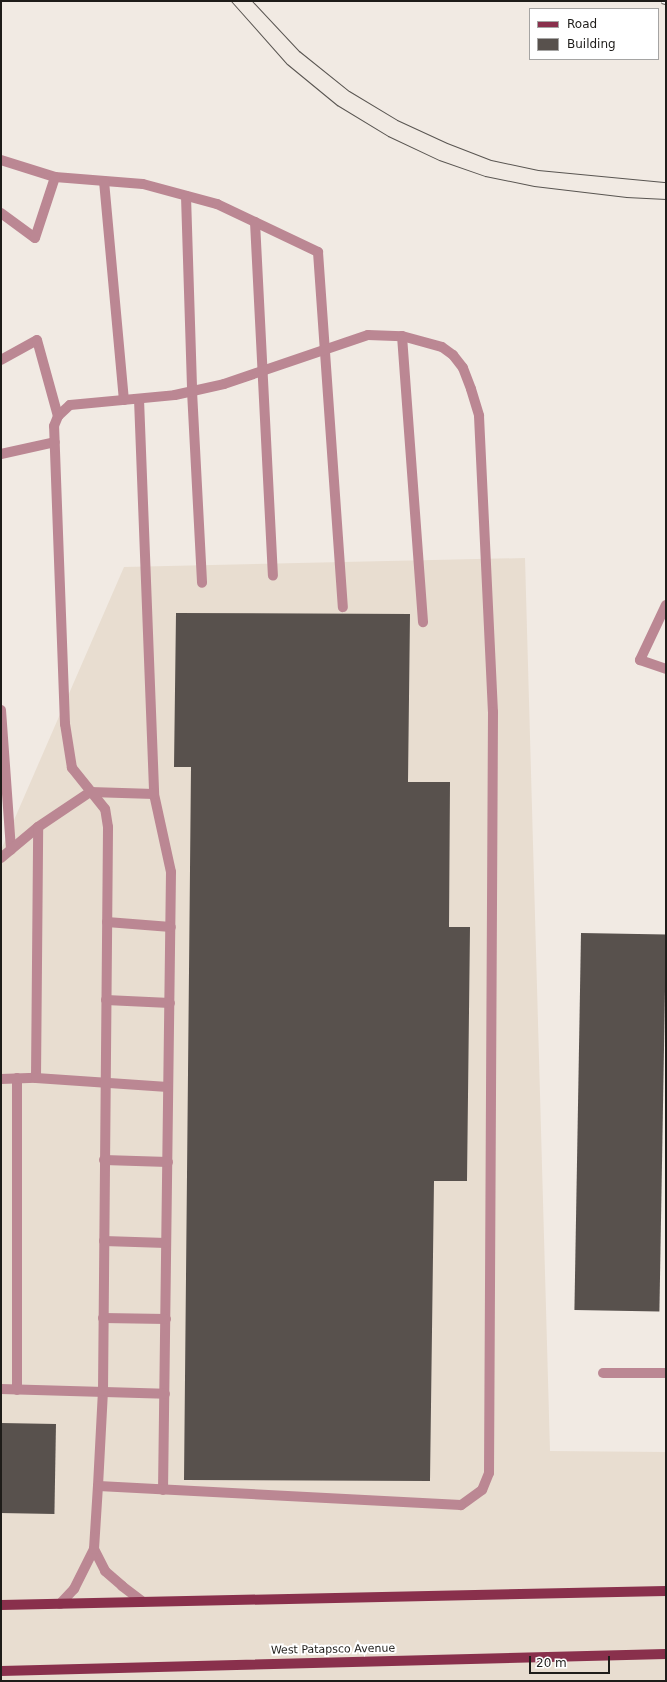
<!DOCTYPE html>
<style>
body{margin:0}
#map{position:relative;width:667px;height:1682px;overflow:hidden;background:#f1eae3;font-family:"DejaVu Sans",sans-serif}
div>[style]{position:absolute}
.built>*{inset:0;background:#e8ddd0}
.building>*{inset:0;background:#58514d;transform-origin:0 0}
.service>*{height:10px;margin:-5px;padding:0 5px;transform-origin:5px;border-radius:5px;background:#bb8793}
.primary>*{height:10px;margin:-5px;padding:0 5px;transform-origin:5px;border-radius:5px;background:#89304c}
.tram>*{height:1px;margin:-0.5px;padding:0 0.5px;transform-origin:0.5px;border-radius:0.5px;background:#595551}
.rail>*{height:4.5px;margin-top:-2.25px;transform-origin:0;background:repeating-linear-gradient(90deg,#fff 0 9px,#595551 0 18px);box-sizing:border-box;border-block:1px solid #595551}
span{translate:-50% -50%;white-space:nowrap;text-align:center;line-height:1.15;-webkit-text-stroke:4px #fff;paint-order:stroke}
.street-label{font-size:11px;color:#1e1c19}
.frame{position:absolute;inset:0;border:2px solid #1e1c19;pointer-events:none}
.legend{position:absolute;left:529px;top:8px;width:130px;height:52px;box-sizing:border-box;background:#fff;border:1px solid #a5a4a3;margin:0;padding:5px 7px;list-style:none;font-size:12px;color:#1e1c19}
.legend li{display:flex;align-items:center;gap:8px;height:20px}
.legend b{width:20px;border:1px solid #a5a4a3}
.scale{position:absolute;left:529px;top:1656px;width:81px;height:18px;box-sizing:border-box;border:2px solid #1e1c19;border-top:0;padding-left:5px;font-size:12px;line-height:14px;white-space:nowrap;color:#1e1c19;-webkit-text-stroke:3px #fff;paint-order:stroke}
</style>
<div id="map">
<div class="built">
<i style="clip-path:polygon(525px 558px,550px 1451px,666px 1452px,666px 1681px,1px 1681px,1px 850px,124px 567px)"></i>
</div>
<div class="building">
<i style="clip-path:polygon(176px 613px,410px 614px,408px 782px,450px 782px,449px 927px,470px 927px,467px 1181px,434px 1181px,430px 1481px,184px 1480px,191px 767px,174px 767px)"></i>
<i style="left:581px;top:933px;width:85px;height:377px;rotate:1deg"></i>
<i style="left:1px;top:1423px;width:55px;height:90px;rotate:1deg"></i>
</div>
<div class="service">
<i style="left:1px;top:160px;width:57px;rotate:17.5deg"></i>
<i style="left:55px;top:177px;width:88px;rotate:4.5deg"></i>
<i style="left:143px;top:184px;width:77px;rotate:15.1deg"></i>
<i style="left:217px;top:204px;width:112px;rotate:25.4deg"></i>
<i style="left:318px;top:252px;width:356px;rotate:86deg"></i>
<i style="left:104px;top:181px;width:220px;rotate:84.8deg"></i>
<i style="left:186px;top:196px;width:195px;rotate:88.2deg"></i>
<i style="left:192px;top:391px;width:192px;rotate:87deg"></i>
<i style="left:1px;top:213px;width:42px;rotate:36.3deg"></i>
<i style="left:35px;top:238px;width:64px;rotate:-71.8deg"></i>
<i style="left:255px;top:222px;width:354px;rotate:87.1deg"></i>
<i style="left:402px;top:336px;width:287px;rotate:85.8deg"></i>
<i style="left:1px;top:360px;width:41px;rotate:-29.1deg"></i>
<i style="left:37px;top:340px;width:79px;rotate:74.6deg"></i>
<i style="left:139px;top:399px;width:395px;rotate:87.8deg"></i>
<i style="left:154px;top:794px;width:80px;rotate:77.7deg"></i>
<i style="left:171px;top:872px;width:618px;rotate:90.74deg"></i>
<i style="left:1px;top:454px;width:55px;rotate:-12.5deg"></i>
<i style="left:666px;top:605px;width:61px;rotate:115.3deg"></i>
<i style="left:640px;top:660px;width:28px;rotate:19deg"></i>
<i style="left:1px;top:710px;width:140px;rotate:85.9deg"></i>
<i style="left:1px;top:858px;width:48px;rotate:-40deg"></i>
<i style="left:38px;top:827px;width:63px;rotate:-33.9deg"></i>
<i style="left:90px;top:792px;width:64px;rotate:1.8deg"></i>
<i style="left:107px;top:922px;width:64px;rotate:4.5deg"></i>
<i style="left:106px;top:1000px;width:64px;rotate:2.7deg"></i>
<i style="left:17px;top:1078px;width:312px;rotate:90deg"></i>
<i style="left:36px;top:1078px;width:251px;rotate:-89.5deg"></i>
<i style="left:1px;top:1079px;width:35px;rotate:-2deg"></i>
<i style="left:36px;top:1078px;width:132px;rotate:3.9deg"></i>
<i style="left:104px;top:1160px;width:64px;rotate:1.8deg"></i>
<i style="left:104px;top:1241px;width:62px;rotate:1.8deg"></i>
<i style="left:103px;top:1318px;width:63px;rotate:0.9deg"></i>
<i style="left:603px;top:1373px;width:63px"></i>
<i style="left:1px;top:1389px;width:164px;rotate:1.7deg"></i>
<i style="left:94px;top:1549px;width:25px;rotate:63deg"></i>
<i style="left:105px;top:1571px;width:23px;rotate:41deg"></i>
<i style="left:122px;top:1586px;width:26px;rotate:37deg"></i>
<i style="left:60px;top:1604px;width:21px;rotate:-47deg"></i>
<i style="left:74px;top:1589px;width:45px;rotate:-63.4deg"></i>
<i style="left:94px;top:1549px;width:63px;rotate:-86.4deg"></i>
<i style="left:98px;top:1486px;width:95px;rotate:-87deg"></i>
<i style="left:103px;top:1391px;width:564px;rotate:-89.49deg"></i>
<i style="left:108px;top:827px;width:18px;rotate:-99deg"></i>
<i style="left:105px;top:809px;width:53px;rotate:-128.8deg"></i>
<i style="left:72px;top:768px;width:45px;rotate:-99deg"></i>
<i style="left:65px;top:724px;width:298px;rotate:-92.1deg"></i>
<i style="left:54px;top:426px;width:11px;rotate:-68deg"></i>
<i style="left:58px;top:416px;width:16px;rotate:-43deg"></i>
<i style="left:70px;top:405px;width:105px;rotate:-5.4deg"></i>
<i style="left:175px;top:395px;width:50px;rotate:-12.7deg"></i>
<i style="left:224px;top:384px;width:152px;rotate:-18.8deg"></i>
<i style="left:368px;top:335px;width:34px;rotate:2deg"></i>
<i style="left:402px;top:336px;width:41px;rotate:15.4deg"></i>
<i style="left:442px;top:347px;width:14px;rotate:36deg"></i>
<i style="left:453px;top:355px;width:16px;rotate:52deg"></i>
<i style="left:463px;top:368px;width:22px;rotate:69deg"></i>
<i style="left:471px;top:389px;width:28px;rotate:73deg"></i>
<i style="left:479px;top:416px;width:296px;rotate:87.3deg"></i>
<i style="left:493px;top:712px;width:761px;rotate:90.3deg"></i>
<i style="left:489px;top:1473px;width:18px;rotate:112deg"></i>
<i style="left:482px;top:1490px;width:26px;rotate:144deg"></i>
<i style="left:461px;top:1505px;width:363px;rotate:-177deg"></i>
</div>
<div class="primary">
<i style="left:1px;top:1605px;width:665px;rotate:-1.21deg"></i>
<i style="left:1px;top:1671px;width:665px;rotate:-1.46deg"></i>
</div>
<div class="tram">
<i style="left:231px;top:1px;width:84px;rotate:48.4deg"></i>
<i style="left:287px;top:64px;width:65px;rotate:39.4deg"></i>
<i style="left:337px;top:105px;width:60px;rotate:31.3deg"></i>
<i style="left:388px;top:136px;width:56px;rotate:25.2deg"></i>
<i style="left:439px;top:160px;width:49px;rotate:19.2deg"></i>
<i style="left:485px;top:176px;width:50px;rotate:11.5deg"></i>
<i style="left:534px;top:186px;width:93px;rotate:6.8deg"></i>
<i style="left:626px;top:197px;width:40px;rotate:2.9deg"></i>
<i style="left:252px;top:1px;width:69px;rotate:46.8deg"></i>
<i style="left:299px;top:51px;width:64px;rotate:38.7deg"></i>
<i style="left:349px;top:91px;width:56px;rotate:31.1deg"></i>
<i style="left:397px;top:120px;width:55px;rotate:24.7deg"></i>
<i style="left:447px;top:143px;width:47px;rotate:21.1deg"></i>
<i style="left:491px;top:160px;width:48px;rotate:12deg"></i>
<i style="left:538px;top:170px;width:129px;rotate:5.4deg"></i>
</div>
<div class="rail">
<i style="left:662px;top:1px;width:4px;rotate:14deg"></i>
</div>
<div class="street-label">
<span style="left:333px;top:1650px;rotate:-1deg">West Patapsco Avenue</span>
</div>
<div class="frame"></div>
<ul class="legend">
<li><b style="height:5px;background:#89304c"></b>Road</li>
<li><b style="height:11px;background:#58514d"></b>Building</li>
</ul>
<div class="scale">20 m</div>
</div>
